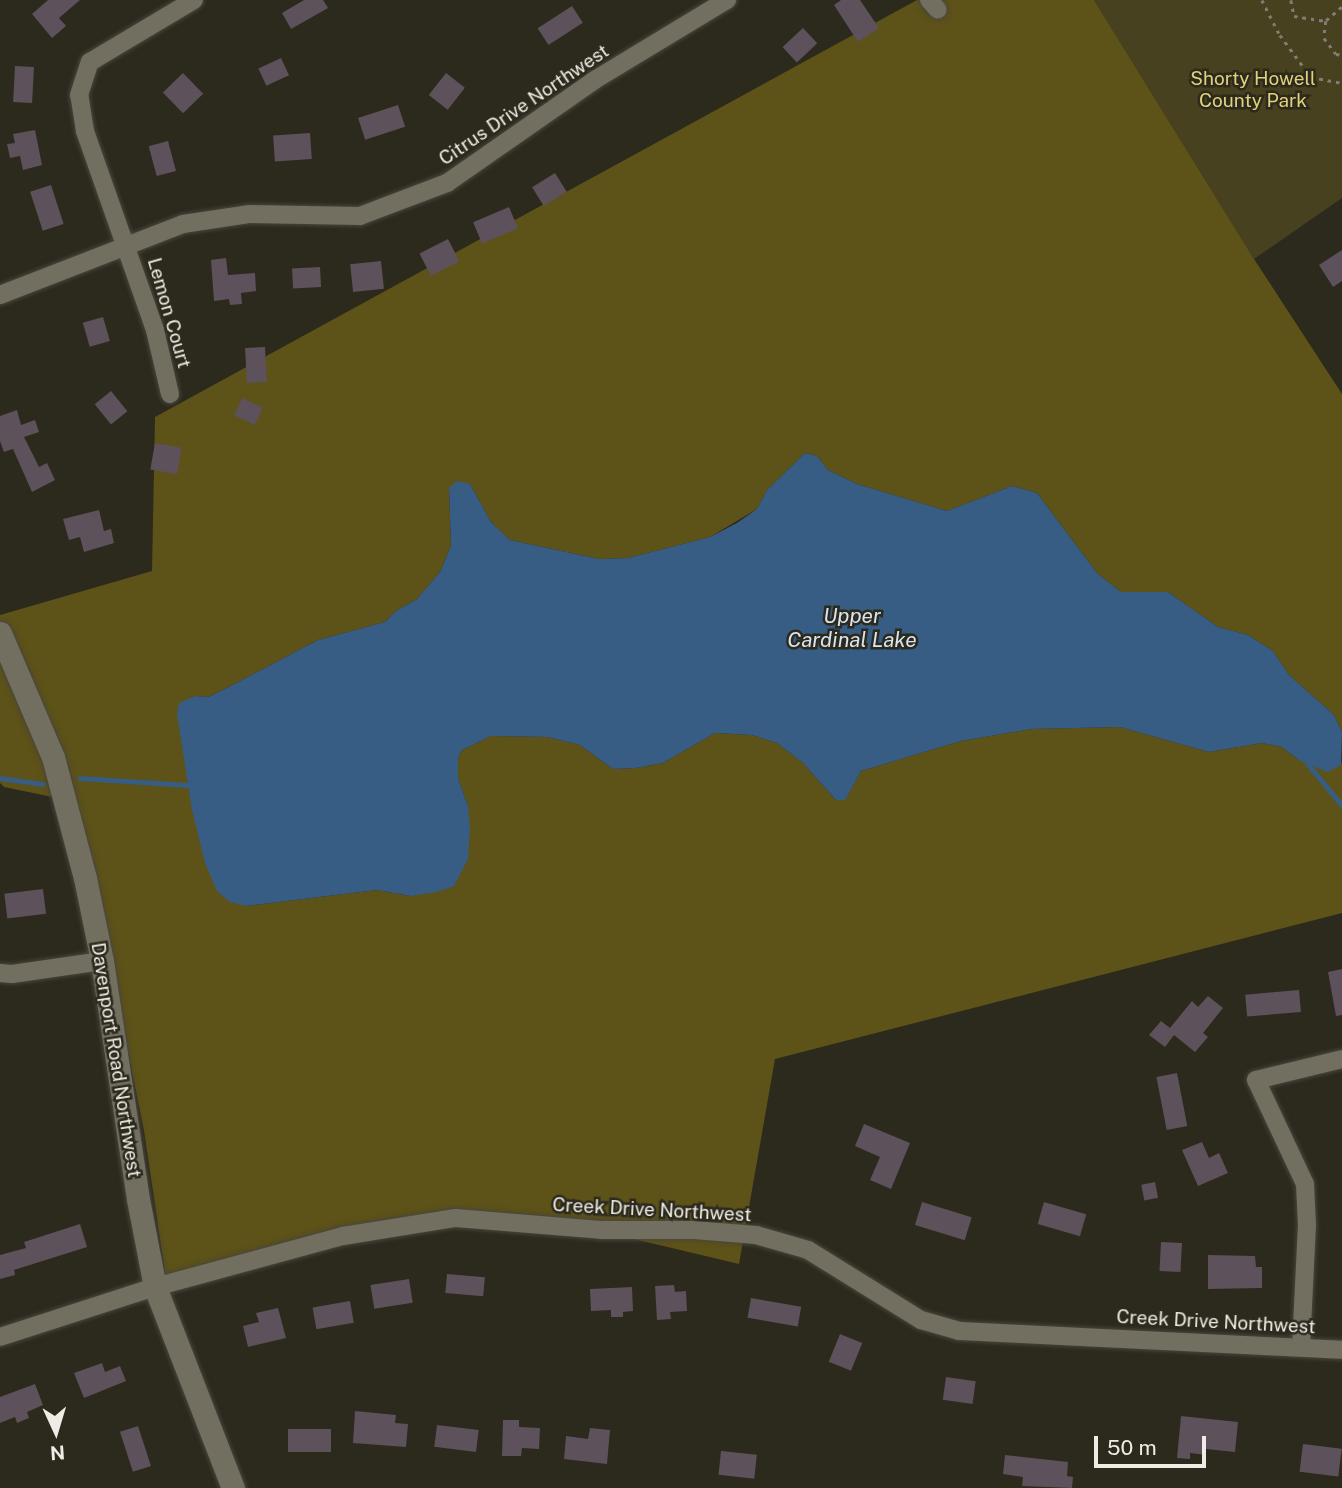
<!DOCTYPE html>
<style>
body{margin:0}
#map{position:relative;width:1342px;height:1488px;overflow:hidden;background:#2c291d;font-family:"Public Sans",sans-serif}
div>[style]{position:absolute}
.green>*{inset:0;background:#48411f}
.forest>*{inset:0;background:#5d5217}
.water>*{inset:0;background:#375d85}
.stream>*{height:4.5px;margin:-2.25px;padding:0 2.25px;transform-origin:2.25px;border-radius:2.25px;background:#375d85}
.building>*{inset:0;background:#5d515b;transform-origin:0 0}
.path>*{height:2.5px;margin-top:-1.25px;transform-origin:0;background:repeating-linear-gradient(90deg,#807d73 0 3.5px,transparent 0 8.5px)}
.roads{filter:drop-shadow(0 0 2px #48463c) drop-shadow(0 0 2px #48463c)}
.minor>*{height:18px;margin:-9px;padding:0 9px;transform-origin:9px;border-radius:9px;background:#726f61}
.tertiary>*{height:23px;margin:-11.5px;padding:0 11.5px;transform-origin:11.5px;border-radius:11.5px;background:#726f61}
span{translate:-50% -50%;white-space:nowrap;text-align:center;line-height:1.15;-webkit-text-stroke:5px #2c291d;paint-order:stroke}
.park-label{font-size:19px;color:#e2d17b}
.street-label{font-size:19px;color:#eeece4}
.water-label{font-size:21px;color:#d9e4f1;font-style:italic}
.north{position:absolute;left:21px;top:1397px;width:70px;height:70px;-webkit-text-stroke:5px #2c291d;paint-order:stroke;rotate:176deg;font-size:19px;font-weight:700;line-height:28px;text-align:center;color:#eeece4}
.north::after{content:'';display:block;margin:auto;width:24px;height:32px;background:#eeece4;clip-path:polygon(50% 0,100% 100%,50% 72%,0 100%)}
.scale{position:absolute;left:1094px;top:1436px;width:112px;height:32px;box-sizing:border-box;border:4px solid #eeece4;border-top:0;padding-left:9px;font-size:21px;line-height:24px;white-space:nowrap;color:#eeece4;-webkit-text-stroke:5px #2c291d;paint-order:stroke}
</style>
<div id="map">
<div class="green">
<i style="clip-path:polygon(1094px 0,1342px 0,1342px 198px,1254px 259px)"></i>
</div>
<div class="forest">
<i style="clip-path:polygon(917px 0,1094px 0,1254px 259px,1342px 394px,1342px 732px,1334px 715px,1289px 675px,1273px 651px,1248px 635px,1218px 627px,1168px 592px,1121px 592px,1097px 573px,1037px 493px,1012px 486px,947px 511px,857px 484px,828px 470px,817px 456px,805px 453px,767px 490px,757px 509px,710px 537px,628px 558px,599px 559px,510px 540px,491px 522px,470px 484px,449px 488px,451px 546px,440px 572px,417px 599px,396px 611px,385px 622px,318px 640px,221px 691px,208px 697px,195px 696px,246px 906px,377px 890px,411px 896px,468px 806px,458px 778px,458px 758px,462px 750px,491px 736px,547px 737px,580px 745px,613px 769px,636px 768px,663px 763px,715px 733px,752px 735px,777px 743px,803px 763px,836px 800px,845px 799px,861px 771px,961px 741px,1032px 729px,1120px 727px,1209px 752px,1262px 743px,1282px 747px,1300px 761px,1341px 765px,1342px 760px,1342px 913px,775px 1059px,739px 1264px,575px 1225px,398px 1229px,166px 1279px,144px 1131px,106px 942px,72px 801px,4px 787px,0 783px,0 615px,152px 571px,155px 417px)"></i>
</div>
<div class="water">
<i style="clip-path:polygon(805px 453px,817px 456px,828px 470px,857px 484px,947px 511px,1012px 486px,1037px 493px,1097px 573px,1121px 592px,1168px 592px,1218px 627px,1248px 635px,1273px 651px,1289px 675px,1334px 715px,1342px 732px,1341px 765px,1328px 772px,1300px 761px,1282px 747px,1262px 743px,1209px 752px,1120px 727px,1032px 729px,961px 741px,861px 771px,845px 800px,836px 800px,803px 763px,777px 743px,752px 735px,715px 733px,663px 763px,636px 768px,613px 769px,580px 745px,547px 737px,491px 736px,462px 750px,458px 758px,458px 778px,468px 806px,470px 828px,468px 859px,454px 886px,437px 892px,411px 896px,377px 890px,246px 906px,230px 902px,217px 891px,205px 863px,192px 810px,177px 714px,179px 703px,195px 696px,208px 697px,221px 691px,318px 640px,385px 622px,396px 611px,417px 599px,440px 572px,451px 546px,449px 488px,457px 481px,470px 484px,491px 522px,510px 540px,599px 559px,628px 558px,710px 537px,737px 523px,757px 509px,767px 490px)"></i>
</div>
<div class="stream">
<i style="left:1308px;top:764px;width:53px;rotate:50.3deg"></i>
<i style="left:0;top:778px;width:43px;rotate:7.9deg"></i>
<i style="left:80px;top:778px;width:108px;rotate:3.7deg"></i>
</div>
<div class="building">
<i style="clip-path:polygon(48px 0,80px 0,59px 18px,66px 26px,52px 38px,32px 14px)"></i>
<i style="clip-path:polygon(304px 0,323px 0,328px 8px,291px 29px,282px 13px)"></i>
<i style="clip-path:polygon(841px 0,860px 0,879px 28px,858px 42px,834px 5px)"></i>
<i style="left:572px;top:6px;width:20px;height:41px;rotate:57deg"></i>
<i style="left:803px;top:28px;width:21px;height:28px;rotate:47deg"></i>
<i style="left:281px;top:58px;width:19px;height:25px;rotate:65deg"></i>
<i style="left:15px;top:66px;width:19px;height:36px;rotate:3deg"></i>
<i style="left:183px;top:73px;width:29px;height:28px;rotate:46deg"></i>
<i style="left:446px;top:73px;width:24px;height:28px;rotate:38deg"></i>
<i style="left:398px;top:105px;width:23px;height:42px;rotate:72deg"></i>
<i style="clip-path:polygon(35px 130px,42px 165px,23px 170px,20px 156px,10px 158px,7px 144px,15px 143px,13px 134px)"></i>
<i style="left:310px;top:133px;width:26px;height:37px;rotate:86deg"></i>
<i style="left:168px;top:141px;width:31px;height:20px;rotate:75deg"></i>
<i style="left:555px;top:173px;width:22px;height:27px;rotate:58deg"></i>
<i style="left:51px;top:185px;width:41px;height:22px;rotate:72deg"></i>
<i style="left:509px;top:207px;width:23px;height:39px;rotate:67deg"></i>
<i style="left:448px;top:239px;width:25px;height:32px;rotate:63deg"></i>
<i style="clip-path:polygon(1342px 250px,1342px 281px,1333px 287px,1319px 265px)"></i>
<i style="clip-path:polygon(226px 258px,228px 275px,255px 273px,256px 291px,241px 293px,242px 304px,230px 305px,229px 299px,214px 301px,211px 260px)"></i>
<i style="left:381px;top:261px;width:28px;height:31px;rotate:84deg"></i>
<i style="left:320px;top:267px;width:20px;height:28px;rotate:87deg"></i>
<i style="left:103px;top:317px;width:25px;height:21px;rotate:74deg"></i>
<i style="left:265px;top:347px;width:35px;height:20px;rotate:87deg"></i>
<i style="left:111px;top:391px;width:26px;height:21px;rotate:51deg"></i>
<i style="left:242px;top:398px;width:23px;height:19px;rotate:25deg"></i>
<i style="clip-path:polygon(17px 410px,21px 425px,35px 420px,39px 432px,24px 437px,39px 467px,47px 463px,55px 480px,32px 492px,13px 449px,4px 452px,0 441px,0 416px)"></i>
<i style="left:155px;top:443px;width:27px;height:27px;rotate:10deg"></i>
<i style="clip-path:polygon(99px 510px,104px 531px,111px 529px,114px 543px,84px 552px,80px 537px,69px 540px,63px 519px)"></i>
<i style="left:43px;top:889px;width:25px;height:39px;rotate:83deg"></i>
<i style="clip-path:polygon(1342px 969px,1342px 1015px,1336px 1016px,1328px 972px)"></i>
<i style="left:1299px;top:990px;width:22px;height:54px;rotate:85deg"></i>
<i style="clip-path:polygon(1208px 996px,1223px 1008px,1203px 1033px,1208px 1037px,1195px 1052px,1174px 1035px,1165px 1047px,1149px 1035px,1161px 1021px,1170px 1028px,1192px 1001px,1198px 1007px)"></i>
<i style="left:1177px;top:1073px;width:54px;height:21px;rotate:79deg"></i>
<i style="clip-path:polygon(864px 1124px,910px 1143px,891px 1189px,870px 1180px,880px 1157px,855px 1146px)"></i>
<i style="clip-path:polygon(1202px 1142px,1209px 1158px,1219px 1153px,1228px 1173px,1198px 1186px,1182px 1150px)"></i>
<i style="left:1155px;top:1182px;width:16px;height:14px;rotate:79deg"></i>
<i style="left:922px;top:1202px;width:52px;height:24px;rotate:17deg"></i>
<i style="left:1044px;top:1202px;width:44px;height:23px;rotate:16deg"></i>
<i style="clip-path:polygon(80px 1224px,87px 1247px,14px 1270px,15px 1275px,0 1279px,0 1255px,26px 1248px,24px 1242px)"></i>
<i style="left:1161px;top:1242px;width:21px;height:29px;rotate:3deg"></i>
<i style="clip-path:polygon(1208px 1255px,1255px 1256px,1256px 1267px,1262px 1267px,1262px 1288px,1208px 1289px)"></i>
<i style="left:447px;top:1274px;width:38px;height:19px;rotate:5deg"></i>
<i style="left:409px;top:1279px;width:24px;height:39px;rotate:81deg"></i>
<i style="clip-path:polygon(674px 1285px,675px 1292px,686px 1291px,687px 1311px,670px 1312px,671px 1319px,657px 1320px,655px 1286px)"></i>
<i style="clip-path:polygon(632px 1287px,633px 1311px,623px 1312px,623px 1317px,611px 1317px,611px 1310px,591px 1311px,590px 1289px)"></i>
<i style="left:751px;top:1298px;width:51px;height:20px;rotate:10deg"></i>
<i style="left:350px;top:1301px;width:22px;height:38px;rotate:80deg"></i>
<i style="clip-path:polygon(278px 1308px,286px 1338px,248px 1347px,243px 1326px,259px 1322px,256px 1313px)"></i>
<i style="left:840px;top:1334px;width:24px;height:30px;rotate:22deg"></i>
<i style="clip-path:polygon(102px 1363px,105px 1372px,120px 1366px,126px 1381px,84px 1398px,74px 1373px)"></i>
<i style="left:946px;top:1377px;width:30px;height:23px;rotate:8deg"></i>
<i style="clip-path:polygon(35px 1384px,43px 1405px,27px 1412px,29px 1418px,17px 1423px,15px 1417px,0 1423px,0 1397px)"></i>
<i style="clip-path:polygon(355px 1411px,396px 1415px,395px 1423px,408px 1424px,406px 1447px,353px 1443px)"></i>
<i style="clip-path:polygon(1181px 1416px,1238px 1422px,1235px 1452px,1206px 1449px,1206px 1455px,1190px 1453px,1190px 1459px,1177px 1458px)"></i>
<i style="clip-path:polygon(503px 1420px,519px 1420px,519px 1427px,540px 1428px,539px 1449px,522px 1448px,521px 1456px,502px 1456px)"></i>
<i style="left:437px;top:1425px;width:42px;height:22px;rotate:7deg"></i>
<i style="left:138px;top:1426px;width:42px;height:19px;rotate:72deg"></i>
<i style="clip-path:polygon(590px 1428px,610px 1430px,607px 1464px,564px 1459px,566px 1436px,588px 1439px)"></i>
<i style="left:331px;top:1429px;width:23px;height:43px;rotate:90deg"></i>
<i style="left:1303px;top:1444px;width:39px;height:28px;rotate:7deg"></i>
<i style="left:721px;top:1451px;width:36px;height:24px;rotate:6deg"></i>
<i style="clip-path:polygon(1005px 1455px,1068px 1462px,1067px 1476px,1073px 1477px,1072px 1488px,1022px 1486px,1023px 1477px,1003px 1474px)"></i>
</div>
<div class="path">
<i style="left:1262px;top:0;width:39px;rotate:63deg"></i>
<i style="left:1280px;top:35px;width:52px;rotate:53.6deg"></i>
<i style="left:1311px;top:77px;width:32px;rotate:11deg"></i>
<i style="left:1291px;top:0;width:16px;rotate:79deg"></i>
<i style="left:1294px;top:16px;width:32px;rotate:9deg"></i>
<i style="left:1342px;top:7px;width:21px;rotate:139deg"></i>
<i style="left:1326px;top:21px;width:17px;rotate:97deg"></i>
<i style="left:1324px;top:38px;width:20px;rotate:53deg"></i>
<i style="left:1336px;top:54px;width:6px;rotate:9deg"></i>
</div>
<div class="roads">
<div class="minor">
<i style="left:929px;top:0;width:13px;rotate:48deg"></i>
<i style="left:0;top:295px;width:196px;rotate:-21.2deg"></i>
<i style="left:183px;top:224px;width:68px;rotate:-8.5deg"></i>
<i style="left:250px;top:214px;width:110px;rotate:1deg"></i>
<i style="left:360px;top:216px;width:93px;rotate:-20.8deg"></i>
<i style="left:447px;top:183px;width:178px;rotate:-34.9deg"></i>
<i style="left:593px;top:81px;width:157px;rotate:-31.2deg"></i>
<i style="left:170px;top:394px;width:66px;rotate:-103.2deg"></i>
<i style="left:155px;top:330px;width:211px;rotate:-109.4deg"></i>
<i style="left:85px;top:131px;width:36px;rotate:-99deg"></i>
<i style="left:79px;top:95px;width:35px;rotate:-72deg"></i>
<i style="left:90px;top:62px;width:121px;rotate:-30.8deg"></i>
<i style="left:0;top:973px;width:12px;rotate:5deg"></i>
<i style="left:12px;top:974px;width:91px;rotate:-8.2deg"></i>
<i style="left:0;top:1337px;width:163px;rotate:-17.9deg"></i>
<i style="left:155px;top:1287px;width:195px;rotate:-15.2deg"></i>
<i style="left:343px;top:1236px;width:114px;rotate:-9.1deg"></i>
<i style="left:456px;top:1218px;width:145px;rotate:4.7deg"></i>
<i style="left:601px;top:1230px;width:93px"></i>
<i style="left:694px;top:1230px;width:62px;rotate:4.6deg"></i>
<i style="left:756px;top:1235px;width:54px;rotate:16.1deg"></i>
<i style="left:808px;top:1250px;width:133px;rotate:31.8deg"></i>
<i style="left:921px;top:1320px;width:40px;rotate:16deg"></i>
<i style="left:959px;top:1331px;width:383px;rotate:2.8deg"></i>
<i style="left:1301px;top:1347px;width:122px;rotate:-87.2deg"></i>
<i style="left:1307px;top:1225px;width:41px;rotate:-92.8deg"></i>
<i style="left:1305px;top:1184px;width:115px;rotate:-115.2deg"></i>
<i style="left:1256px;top:1080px;width:89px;rotate:-13.7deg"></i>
</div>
<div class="tertiary">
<i style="left:0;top:633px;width:135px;rotate:66.9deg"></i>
<i style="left:53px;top:757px;width:125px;rotate:75.2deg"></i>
<i style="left:85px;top:878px;width:85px;rotate:78.4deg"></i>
<i style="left:102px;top:961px;width:241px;rotate:81.4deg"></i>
<i style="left:138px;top:1199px;width:90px;rotate:79.1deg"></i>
<i style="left:155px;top:1287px;width:216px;rotate:68.8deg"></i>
</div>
</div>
<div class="park-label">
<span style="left:1253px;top:90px">Shorty Howell<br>County Park</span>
</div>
<div class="street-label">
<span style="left:524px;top:105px;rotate:-34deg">Citrus Drive Northwest</span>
<span style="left:169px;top:313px;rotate:74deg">Lemon Court</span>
<span style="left:116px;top:1060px;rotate:81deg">Davenport Road Northwest</span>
<span style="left:652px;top:1210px;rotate:3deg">Creek Drive Northwest</span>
<span style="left:1216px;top:1322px;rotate:3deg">Creek Drive Northwest</span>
</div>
<div class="water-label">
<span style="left:852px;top:628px">Upper<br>Cardinal Lake</span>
</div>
<div class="north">N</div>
<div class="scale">50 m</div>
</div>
